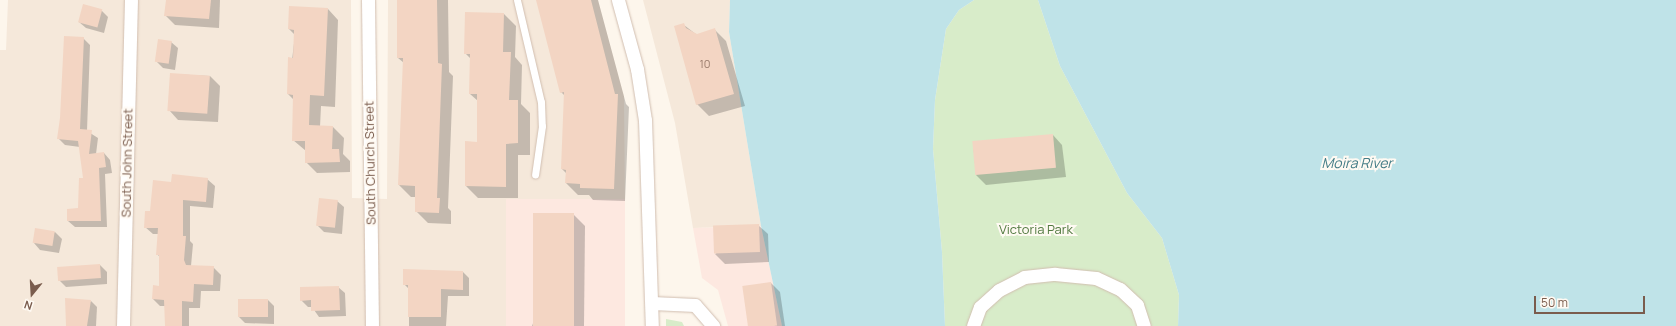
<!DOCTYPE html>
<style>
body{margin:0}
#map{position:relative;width:1676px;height:326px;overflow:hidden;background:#fdf6ec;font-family:Manrope,sans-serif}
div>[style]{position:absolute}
.residential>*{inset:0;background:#f5e8da}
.commercial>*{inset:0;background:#fde8e0;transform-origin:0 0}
.green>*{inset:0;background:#d8ecc9}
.water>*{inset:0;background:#bfe3e8}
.shadow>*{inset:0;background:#0003}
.building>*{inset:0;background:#f3d5c3;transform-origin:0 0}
.roads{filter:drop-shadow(0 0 1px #d1beb0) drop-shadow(0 0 1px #d1beb0)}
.lane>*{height:7px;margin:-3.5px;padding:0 3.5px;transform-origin:3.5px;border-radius:3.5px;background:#fff}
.street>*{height:13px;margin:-6.5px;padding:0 6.5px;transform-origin:6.5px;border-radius:6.5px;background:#fff}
span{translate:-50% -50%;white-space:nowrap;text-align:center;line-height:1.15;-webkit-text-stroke:4px #fffaf3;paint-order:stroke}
.number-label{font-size:11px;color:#987a6a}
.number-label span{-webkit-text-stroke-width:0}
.street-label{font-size:13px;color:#7a5c4d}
.park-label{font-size:13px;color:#537a41}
.water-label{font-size:14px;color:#437c86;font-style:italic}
.north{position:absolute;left:12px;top:274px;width:40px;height:40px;-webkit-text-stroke:3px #fffaf3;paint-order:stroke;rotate:198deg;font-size:11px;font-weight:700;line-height:16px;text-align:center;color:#7a5c4d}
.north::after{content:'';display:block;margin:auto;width:14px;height:18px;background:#7a5c4d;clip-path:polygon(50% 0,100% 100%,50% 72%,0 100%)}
.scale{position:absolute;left:1534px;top:296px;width:111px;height:18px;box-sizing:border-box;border:2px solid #7a5c4d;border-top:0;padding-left:5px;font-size:12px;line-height:14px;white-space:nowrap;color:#7a5c4d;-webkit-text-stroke:3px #fffaf3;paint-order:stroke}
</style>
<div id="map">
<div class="residential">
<i style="clip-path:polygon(8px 0,351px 0,352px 198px,387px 199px,388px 0,598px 0,624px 96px,625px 200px,506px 199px,507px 326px,0 326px,0 50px,6px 50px)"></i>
<i style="clip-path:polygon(643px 0,730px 0,729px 32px,761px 226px,693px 228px,675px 123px)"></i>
</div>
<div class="commercial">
<i style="left:506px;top:199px;width:119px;height:127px"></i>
<i style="clip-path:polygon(761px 226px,782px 326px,728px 326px,718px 290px,702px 278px,693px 228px)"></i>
</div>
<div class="green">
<i style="clip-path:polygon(974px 0,1038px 0,1060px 66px,1127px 193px,1162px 238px,1179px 295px,1178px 326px,945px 326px,942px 252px,933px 149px,935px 100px,946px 29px,959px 10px)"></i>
<i style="clip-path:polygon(666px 319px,682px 322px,684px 326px,666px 326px)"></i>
</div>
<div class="water">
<i style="clip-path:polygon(730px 0,974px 0,959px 10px,946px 29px,935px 100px,933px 149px,942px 252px,945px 326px,782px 326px,761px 226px,729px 32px)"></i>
<i style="clip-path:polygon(1038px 0,1676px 0,1676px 326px,1178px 326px,1179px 295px,1162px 238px,1127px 193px,1060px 66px)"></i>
</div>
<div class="shadow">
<i style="clip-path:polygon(178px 0,220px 0,219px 28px,175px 25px,165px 15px)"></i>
<i style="clip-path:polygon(398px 0,448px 0,449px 72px,453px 76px,448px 208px,451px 211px,451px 224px,428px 223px,416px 211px,416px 197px,411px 197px,399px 185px,404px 63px,398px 58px)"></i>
<i style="clip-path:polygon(538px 0,598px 0,626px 104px,629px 107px,625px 201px,593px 200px,589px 195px,578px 195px,566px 183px,567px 174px,562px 169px,565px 96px,561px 92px)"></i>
<i style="clip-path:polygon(328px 9px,338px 20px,335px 107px,321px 106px,320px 127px,333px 127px,344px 138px,343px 154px,350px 161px,350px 172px,317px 173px,306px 162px,306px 151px,293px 140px,294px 100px,288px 94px,295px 35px,289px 29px)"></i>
<i style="clip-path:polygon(101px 10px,108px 17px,104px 33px,86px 28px,79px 22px)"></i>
<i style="clip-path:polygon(504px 14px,516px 26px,515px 57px,522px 65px,521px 104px,530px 113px,530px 155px,518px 155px,518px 198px,478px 198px,466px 186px,466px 142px,478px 143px,478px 101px,470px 94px,471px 59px,465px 53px)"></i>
<i style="clip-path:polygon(684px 25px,697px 35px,715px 30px,726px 41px,745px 106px,709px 116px,697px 104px)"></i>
<i style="clip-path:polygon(83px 38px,90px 45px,87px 131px,98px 138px,96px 154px,104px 153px,110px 160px,112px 173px,105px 174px,107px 227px,75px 227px,68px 221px,79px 209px,84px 179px,80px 147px,65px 145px,58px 138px)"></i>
<i style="clip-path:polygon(171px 42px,178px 48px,175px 70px,163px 68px,156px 61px)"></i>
<i style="clip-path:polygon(171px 74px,210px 76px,220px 86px,218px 122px,178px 120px,169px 110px)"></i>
<i style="clip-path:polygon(1053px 135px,1062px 145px,1066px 177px,986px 185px,976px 175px,973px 143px)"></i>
<i style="clip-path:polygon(207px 179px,215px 186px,213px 208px,190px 206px,190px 241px,193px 244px,191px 266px,213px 267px,221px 275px,220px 291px,201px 291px,200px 308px,189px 308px,189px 326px,166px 326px,165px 306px,160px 306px,153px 299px,160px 287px,160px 257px,157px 254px,159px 234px,153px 234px,145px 227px,151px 212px,172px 183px)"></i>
<i style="clip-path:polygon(337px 201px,344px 207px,342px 234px,324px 232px,317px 225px)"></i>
<i style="clip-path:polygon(573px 214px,585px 226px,584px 326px,532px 326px)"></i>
<i style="clip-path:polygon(758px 225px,768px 234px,769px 262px,725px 264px,715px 254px)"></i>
<i style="clip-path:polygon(55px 232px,62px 239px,59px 253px,40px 250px,34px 243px)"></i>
<i style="clip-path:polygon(100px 265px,107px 272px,107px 284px,66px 287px,59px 280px)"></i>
<i style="clip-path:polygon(463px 272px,469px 278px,469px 296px,448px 296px,446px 326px,409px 326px,409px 289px,404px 284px)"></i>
<i style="clip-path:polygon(771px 283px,780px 292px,785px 326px,748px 326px)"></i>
<i style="clip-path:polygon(338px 287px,345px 293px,346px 316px,319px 317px,312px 307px,308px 307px,301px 300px)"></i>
<i style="clip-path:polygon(268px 300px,274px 306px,274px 324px,245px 323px,239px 317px)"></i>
<i style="clip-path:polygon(91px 301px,97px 307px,96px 326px,66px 326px)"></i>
</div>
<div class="building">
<i style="clip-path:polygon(166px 0,211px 0,209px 19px,164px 16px)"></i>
<i style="clip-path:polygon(397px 0,437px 0,438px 63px,442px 64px,437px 198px,440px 198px,439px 213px,415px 212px,415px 186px,398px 185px,403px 58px,397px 58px)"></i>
<i style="clip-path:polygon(536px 0,591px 0,615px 94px,618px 94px,614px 189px,580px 188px,580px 184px,565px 183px,566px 170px,561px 169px,564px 92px,560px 93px)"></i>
<i style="left:83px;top:4px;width:20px;height:19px;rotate:15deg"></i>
<i style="clip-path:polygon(289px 6px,328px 8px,324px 96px,310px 95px,309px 125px,333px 126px,332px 149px,339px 149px,340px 162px,305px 163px,305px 141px,292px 141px,293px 95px,287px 94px,288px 57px,293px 58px,294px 30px,288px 29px)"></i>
<i style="clip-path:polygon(465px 12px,504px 13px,503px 52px,511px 52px,509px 100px,518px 100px,518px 143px,506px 144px,506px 187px,465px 186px,465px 141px,477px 142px,477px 94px,469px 94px,470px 54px,464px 54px)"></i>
<i style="clip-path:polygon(684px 23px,686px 28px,697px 34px,715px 28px,734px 94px,696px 105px,674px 26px)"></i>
<i style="clip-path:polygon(64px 36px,84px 37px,80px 129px,92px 130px,89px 154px,104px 152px,106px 167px,99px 168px,101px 221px,67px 221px,67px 209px,78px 208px,79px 178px,83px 178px,78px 141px,57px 139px,60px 118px)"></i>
<i style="left:158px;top:39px;width:14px;height:23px;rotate:8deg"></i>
<i style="left:170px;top:73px;width:40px;height:38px;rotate:4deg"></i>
<i style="left:1053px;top:134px;width:34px;height:81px;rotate:85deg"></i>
<i style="clip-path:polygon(172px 174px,208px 178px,206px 202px,183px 200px,183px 236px,186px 236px,184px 260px,186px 265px,214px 266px,213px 285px,194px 284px,193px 302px,182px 301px,182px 326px,165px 326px,164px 300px,152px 299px,153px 285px,159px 286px,159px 255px,156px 255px,158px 228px,144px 228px,145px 211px,150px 211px,153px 180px,171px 182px)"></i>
<i style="left:319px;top:198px;width:19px;height:28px;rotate:6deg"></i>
<i style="left:533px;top:213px;width:41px;height:113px"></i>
<i style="left:759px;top:224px;width:28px;height:46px;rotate:88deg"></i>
<i style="left:35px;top:228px;width:20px;height:15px;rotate:9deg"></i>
<i style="left:100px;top:264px;width:14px;height:43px;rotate:86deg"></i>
<i style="clip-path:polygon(403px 269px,463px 271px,463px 290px,441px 289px,441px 317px,408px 317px,408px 285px,403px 285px)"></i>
<i style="left:771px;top:282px;width:44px;height:29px;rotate:82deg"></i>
<i style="clip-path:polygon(339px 286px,340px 310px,311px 311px,311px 300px,300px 301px,300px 287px)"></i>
<i style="clip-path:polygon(65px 298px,91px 300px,87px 326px,66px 326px)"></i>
<i style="left:238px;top:299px;width:30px;height:18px"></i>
</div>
<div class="roads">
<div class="lane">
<i style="left:517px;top:0;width:105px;rotate:76.8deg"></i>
<i style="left:541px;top:102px;width:24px;rotate:88deg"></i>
<i style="left:542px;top:126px;width:49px;rotate:98.1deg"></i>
</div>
<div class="street">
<i style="left:368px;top:0;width:326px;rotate:89.3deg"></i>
<i style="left:618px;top:0;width:72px;rotate:74.6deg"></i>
<i style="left:637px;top:69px;width:52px;rotate:81.1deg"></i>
<i style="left:645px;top:120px;width:206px;rotate:88.1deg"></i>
<i style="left:652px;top:303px;width:43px;rotate:2.7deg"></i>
<i style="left:695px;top:305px;width:28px;rotate:49deg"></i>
<i style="left:123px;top:326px;width:326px;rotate:-88.6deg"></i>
<i style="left:973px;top:326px;width:20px;rotate:-70deg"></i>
<i style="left:980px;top:307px;width:25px;rotate:-42deg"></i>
<i style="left:999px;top:290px;width:28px;rotate:-27deg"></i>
<i style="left:1024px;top:277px;width:31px;rotate:-6deg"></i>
<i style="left:1055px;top:274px;width:41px;rotate:5.6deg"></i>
<i style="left:1096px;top:278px;width:26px;rotate:25deg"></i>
<i style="left:1120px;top:289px;width:23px;rotate:43deg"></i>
<i style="left:1137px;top:305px;width:22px;rotate:72deg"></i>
</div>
</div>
<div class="number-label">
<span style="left:705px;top:64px">10</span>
</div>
<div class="street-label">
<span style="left:127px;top:163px;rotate:-89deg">South John Street</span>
<span style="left:370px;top:163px;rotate:-91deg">South Church Street</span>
</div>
<div class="park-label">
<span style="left:1036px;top:229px">Victoria Park</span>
</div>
<div class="water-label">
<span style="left:1357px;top:163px">Moira River</span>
</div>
<div class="north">N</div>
<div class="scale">50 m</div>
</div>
